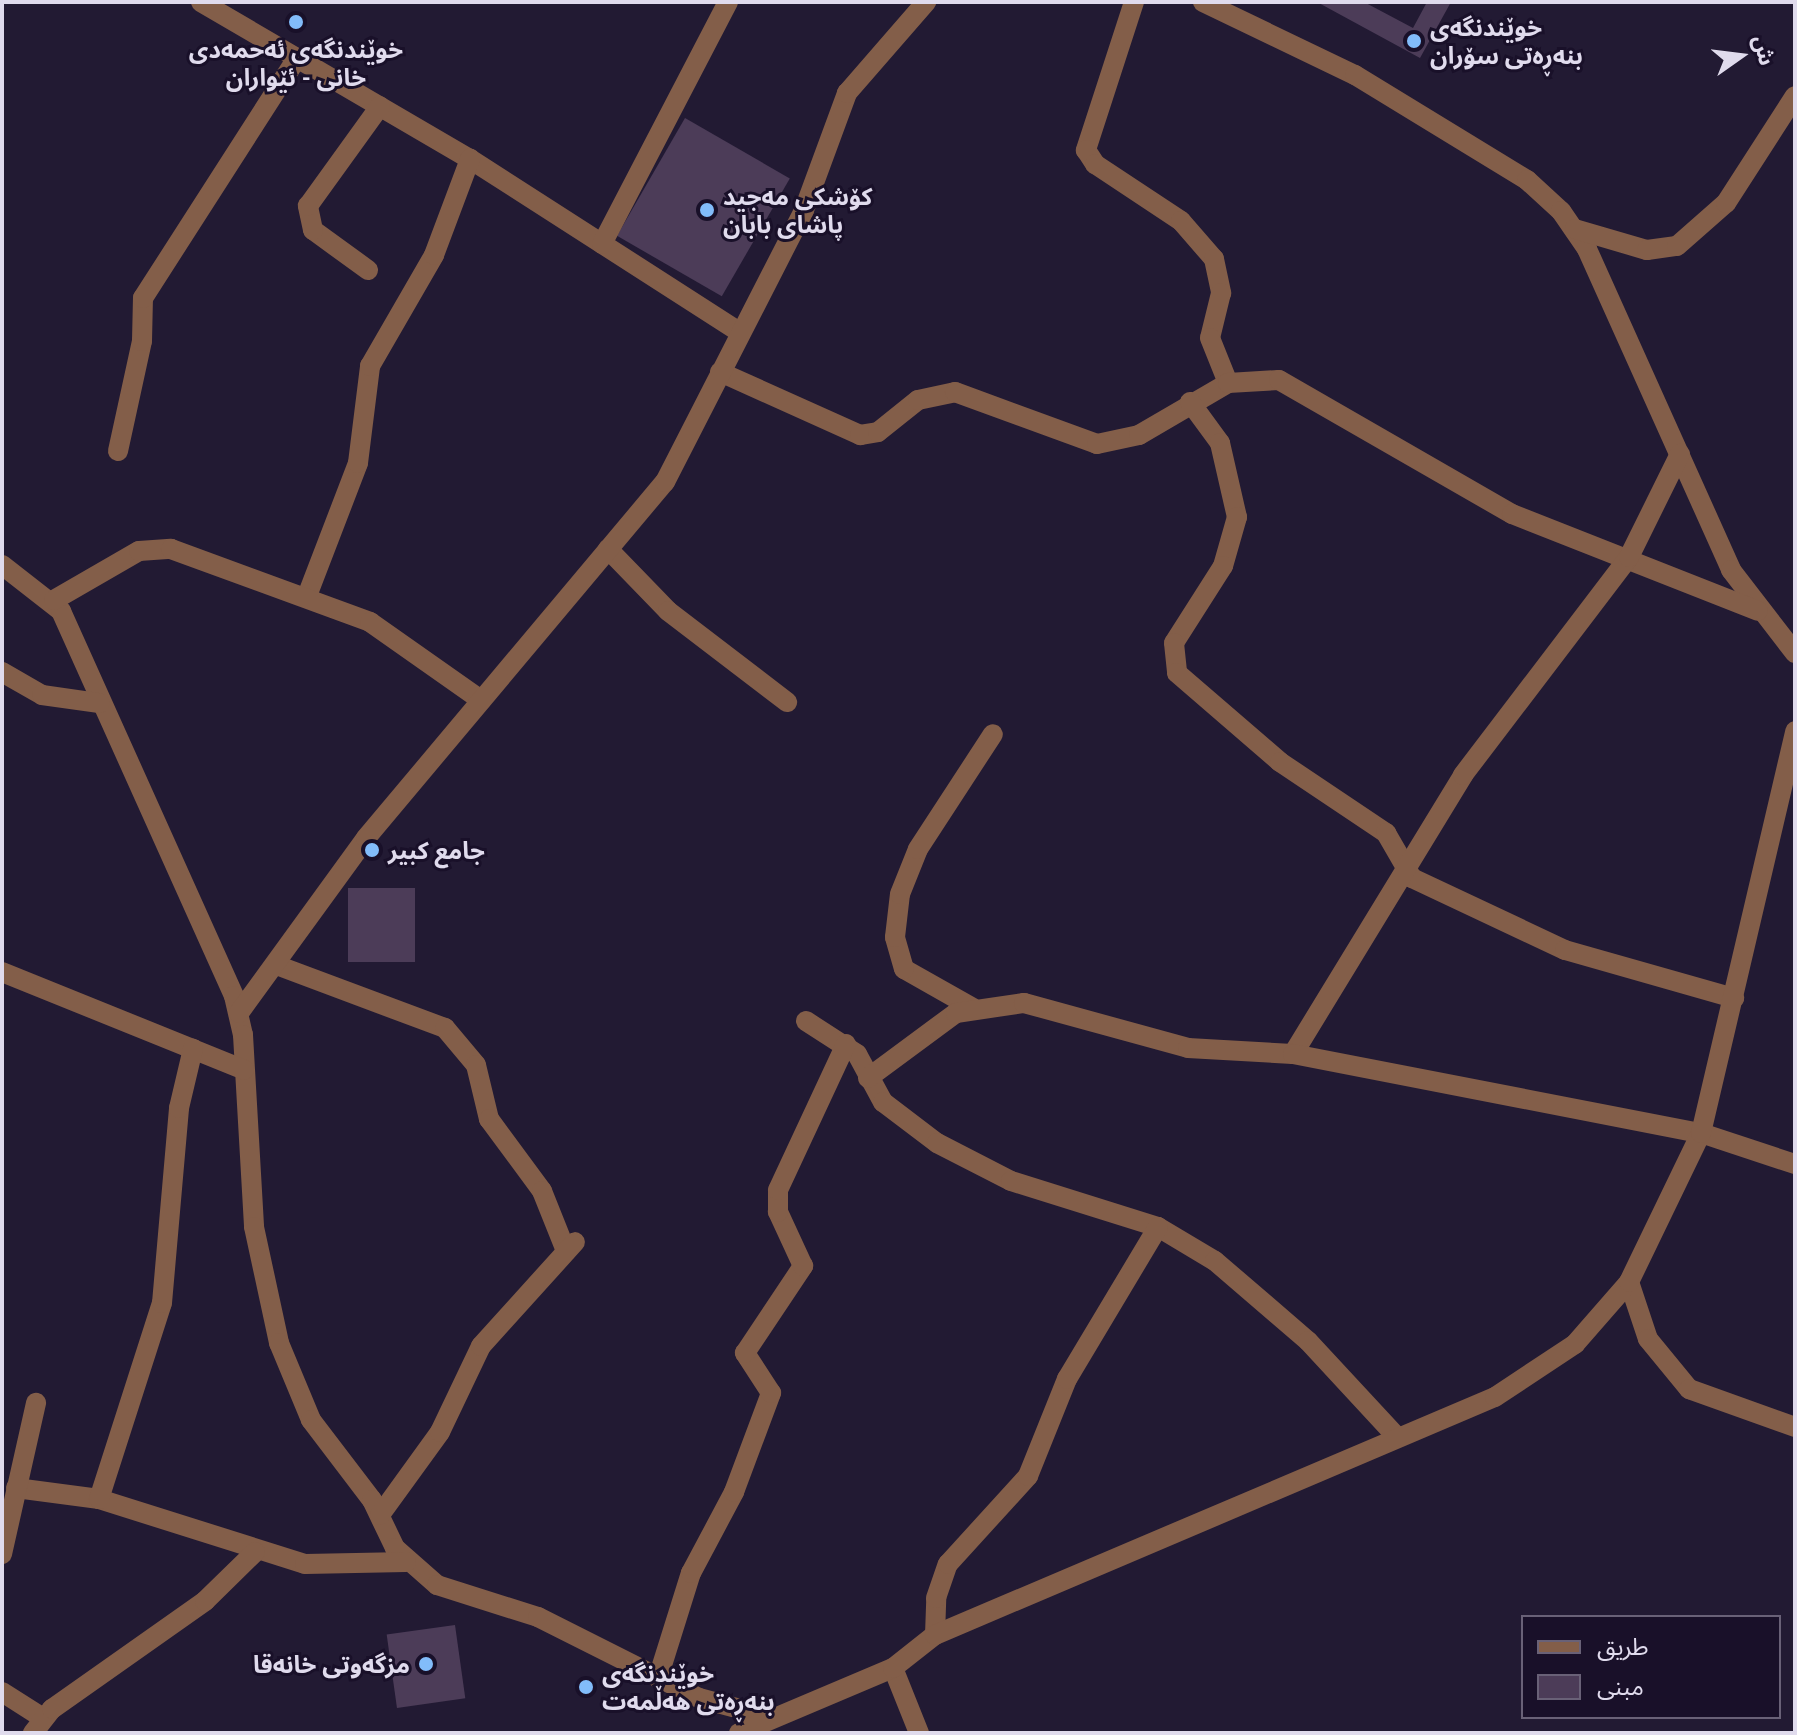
<!DOCTYPE html>
<meta charset="utf-8">
<style>
body{margin:0}
#map{position:relative;width:1797px;height:1735px;overflow:hidden;background:#221a33;font-family:Lato,"Noto Sans Arabic",sans-serif}
div>[style]{position:absolute}
.building>*{inset:0;background:#4c3c58;transform-origin:0 0}
.minor>*{height:20px;margin:-10px;padding:0 10px;transform-origin:10px;border-radius:10px;background:#835e49}
.dots>*{width:22px;height:22px;translate:-50% -50%;box-sizing:border-box;border:4px solid #191029;border-radius:50%}
span{translate:-50% -50%;white-space:nowrap;text-align:center;line-height:1.15;-webkit-text-stroke:6px #191029;paint-order:stroke}
.poi-label{font-size:24px;color:#e0dbed;font-weight:700}
.left{translate:0 -50%;text-align:left}
.right{translate:-100% -50%;text-align:right}
.frame{position:absolute;inset:0;border:4px solid #e0dbed;pointer-events:none}
.legend{position:absolute;left:1521px;top:1615px;width:260px;height:104px;box-sizing:border-box;background:#191029;border:2px solid #696177;margin:0;padding:10px 14px;list-style:none;font-size:24px;color:#e0dbed}
.legend li{display:flex;align-items:center;gap:16px;height:40px}
.legend b{width:40px;border:2px solid #696177}
.north{position:absolute;left:1701px;top:16px;width:80px;height:80px;-webkit-text-stroke:6px #191029;paint-order:stroke;rotate:76deg;font-size:22px;font-weight:700;line-height:32px;text-align:center;color:#e0dbed}
.north::after{content:'';display:block;margin:auto;width:28px;height:36px;background:#e0dbed;clip-path:polygon(50% 0,100% 100%,50% 72%,0 100%)}
</style>
<div id="map">
<div class="building">
<i style="clip-path:polygon(1317px 2px,1364px 2px,1413px 28px,1427px 2px,1451px 2px,1420px 58px)"></i>
<i style="left:685px;top:118px;width:121px;height:136px;rotate:30deg"></i>
<i style="left:348px;top:888px;width:67px;height:74px"></i>
<i style="left:455px;top:1625px;width:74px;height:69px;rotate:82deg"></i>
</div>
<div class="minor">
<i style="left:201px;top:2px;width:311px;rotate:30.3deg"></i>
<i style="left:470px;top:159px;width:318px;rotate:32.7deg"></i>
<i style="left:1134px;top:2px;width:156px;rotate:108deg"></i>
<i style="left:1086px;top:150px;width:17px;rotate:57deg"></i>
<i style="left:1095px;top:164px;width:103px;rotate:33.5deg"></i>
<i style="left:1181px;top:221px;width:50px;rotate:49deg"></i>
<i style="left:1214px;top:259px;width:35px;rotate:78deg"></i>
<i style="left:1221px;top:293px;width:46px;rotate:103.7deg"></i>
<i style="left:1210px;top:338px;width:48px;rotate:68.2deg"></i>
<i style="left:1203px;top:2px;width:169px;rotate:25.7deg"></i>
<i style="left:1355px;top:75px;width:202px;rotate:31.4deg"></i>
<i style="left:1527px;top:180px;width:46px;rotate:42.4deg"></i>
<i style="left:1561px;top:211px;width:46px;rotate:55.6deg"></i>
<i style="left:1587px;top:249px;width:352px;rotate:65.8deg"></i>
<i style="left:1731px;top:570px;width:105px;rotate:52.4deg"></i>
<i style="left:1575px;top:229px;width:75px;rotate:16.3deg"></i>
<i style="left:1647px;top:250px;width:30px;rotate:-8deg"></i>
<i style="left:1677px;top:246px;width:65px;rotate:-41.3deg"></i>
<i style="left:1726px;top:203px;width:127px;rotate:-57.2deg"></i>
<i style="left:602px;top:244px;width:273px;rotate:-62.5deg"></i>
<i style="left:368px;top:270px;width:68px;rotate:-144deg"></i>
<i style="left:313px;top:230px;width:25px;rotate:-102deg"></i>
<i style="left:308px;top:206px;width:123px;rotate:-54.2deg"></i>
<i style="left:720px;top:372px;width:154px;rotate:24.2deg"></i>
<i style="left:860px;top:435px;width:18px;rotate:-9deg"></i>
<i style="left:878px;top:432px;width:51px;rotate:-38.7deg"></i>
<i style="left:918px;top:400px;width:38px;rotate:-12deg"></i>
<i style="left:955px;top:392px;width:151px;rotate:20.1deg"></i>
<i style="left:1097px;top:444px;width:43px;rotate:-12.1deg"></i>
<i style="left:1139px;top:435px;width:103px;rotate:-30.3deg"></i>
<i style="left:1228px;top:383px;width:51px;rotate:-3.4deg"></i>
<i style="left:1279px;top:380px;width:269px;rotate:29.9deg"></i>
<i style="left:1512px;top:514px;width:264px;rotate:21.5deg"></i>
<i style="left:1190px;top:402px;width:51px;rotate:53.8deg"></i>
<i style="left:1220px;top:443px;width:76px;rotate:77.1deg"></i>
<i style="left:1237px;top:517px;width:51px;rotate:105.9deg"></i>
<i style="left:1223px;top:566px;width:91px;rotate:122.5deg"></i>
<i style="left:1174px;top:643px;width:30px;rotate:84deg"></i>
<i style="left:1177px;top:673px;width:136px;rotate:40.8deg"></i>
<i style="left:1280px;top:762px;width:128px;rotate:33.8deg"></i>
<i style="left:1386px;top:833px;width:52px;rotate:60deg"></i>
<i style="left:1412px;top:878px;width:169px;rotate:25.2deg"></i>
<i style="left:1565px;top:950px;width:176px;rotate:15.9deg"></i>
<i style="left:118px;top:451px;width:113px;rotate:-77.7deg"></i>
<i style="left:142px;top:341px;width:43px;rotate:-88.7deg"></i>
<i style="left:143px;top:298px;width:285px;rotate:-57.3deg"></i>
<i style="left:608px;top:549px;width:86px;rotate:45.9deg"></i>
<i style="left:668px;top:611px;width:150px;rotate:37.4deg"></i>
<i style="left:2px;top:565px;width:75px;rotate:37.9deg"></i>
<i style="left:61px;top:611px;width:422px;rotate:65.8deg"></i>
<i style="left:234px;top:996px;width:40px;rotate:77deg"></i>
<i style="left:243px;top:1035px;width:192px;rotate:86.7deg"></i>
<i style="left:254px;top:1227px;width:119px;rotate:77.8deg"></i>
<i style="left:279px;top:1343px;width:83px;rotate:67.4deg"></i>
<i style="left:311px;top:1420px;width:101px;rotate:52.7deg"></i>
<i style="left:372px;top:1500px;width:53px;rotate:64.4deg"></i>
<i style="left:395px;top:1548px;width:56px;rotate:41.4deg"></i>
<i style="left:437px;top:1585px;width:106px;rotate:17.6deg"></i>
<i style="left:538px;top:1617px;width:180px;rotate:26.7deg"></i>
<i style="left:699px;top:1698px;width:73px;rotate:15deg"></i>
<i style="left:307px;top:596px;width:142px;rotate:-69deg"></i>
<i style="left:358px;top:463px;width:98px;rotate:-82.9deg"></i>
<i style="left:370px;top:366px;width:128px;rotate:-60deg"></i>
<i style="left:434px;top:255px;width:103px;rotate:-69.4deg"></i>
<i style="left:54px;top:600px;width:98px;rotate:-30deg"></i>
<i style="left:139px;top:551px;width:32px;rotate:-4deg"></i>
<i style="left:171px;top:549px;width:212px;rotate:20.1deg"></i>
<i style="left:370px;top:622px;width:136px;rotate:35.1deg"></i>
<i style="left:2px;top:672px;width:46px;rotate:29.9deg"></i>
<i style="left:42px;top:695px;width:58px;rotate:8deg"></i>
<i style="left:279px;top:966px;width:177px;rotate:20.5deg"></i>
<i style="left:445px;top:1028px;width:48px;rotate:50deg"></i>
<i style="left:476px;top:1065px;width:56px;rotate:76.5deg"></i>
<i style="left:489px;top:1119px;width:89px;rotate:53.6deg"></i>
<i style="left:542px;top:1191px;width:65px;rotate:68.2deg"></i>
<i style="left:2px;top:972px;width:261px;rotate:22deg"></i>
<i style="left:973px;top:1008px;width:79px;rotate:-150.5deg"></i>
<i style="left:904px;top:969px;width:33px;rotate:-106deg"></i>
<i style="left:895px;top:937px;width:43px;rotate:-83.4deg"></i>
<i style="left:900px;top:894px;width:48px;rotate:-68.2deg"></i>
<i style="left:918px;top:849px;width:137px;rotate:-56.9deg"></i>
<i style="left:239px;top:1013px;width:216px;rotate:-54deg"></i>
<i style="left:366px;top:838px;width:465px;rotate:-50deg"></i>
<i style="left:665px;top:482px;width:305px;rotate:-62.9deg"></i>
<i style="left:804px;top:210px;width:125px;rotate:-69.8deg"></i>
<i style="left:847px;top:93px;width:121px;rotate:-49deg"></i>
<i style="left:806px;top:1021px;width:61px;rotate:32.9deg"></i>
<i style="left:857px;top:1054px;width:55px;rotate:61.6deg"></i>
<i style="left:883px;top:1102px;width:68px;rotate:37.2deg"></i>
<i style="left:937px;top:1143px;width:83px;rotate:27.2deg"></i>
<i style="left:1011px;top:1181px;width:154px;rotate:17.4deg"></i>
<i style="left:1158px;top:1227px;width:66px;rotate:30.8deg"></i>
<i style="left:1215px;top:1261px;width:123px;rotate:40.7deg"></i>
<i style="left:1308px;top:1341px;width:128px;rotate:47.2deg"></i>
<i style="left:1293px;top:1054px;width:327px;rotate:-58.6deg"></i>
<i style="left:1463px;top:775px;width:274px;rotate:-52.7deg"></i>
<i style="left:1629px;top:557px;width:115px;rotate:-63.7deg"></i>
<i style="left:868px;top:1078px;width:109px;rotate:-36.5deg"></i>
<i style="left:956px;top:1013px;width:69px;rotate:-8.4deg"></i>
<i style="left:1024px;top:1003px;width:170px;rotate:15.3deg"></i>
<i style="left:1188px;top:1048px;width:105px;rotate:3.3deg"></i>
<i style="left:1293px;top:1054px;width:416px;rotate:11deg"></i>
<i style="left:1701px;top:1133px;width:99px;rotate:18.3deg"></i>
<i style="left:1629px;top:1282px;width:60px;rotate:71.6deg"></i>
<i style="left:1648px;top:1339px;width:65px;rotate:50.6deg"></i>
<i style="left:1689px;top:1389px;width:113px;rotate:19.7deg"></i>
<i style="left:16px;top:1488px;width:84px;rotate:7.5deg"></i>
<i style="left:99px;top:1499px;width:216px;rotate:17.5deg"></i>
<i style="left:305px;top:1564px;width:101px;rotate:-1.1deg"></i>
<i style="left:99px;top:1499px;width:206px;rotate:-72.2deg"></i>
<i style="left:162px;top:1303px;width:196px;rotate:-85deg"></i>
<i style="left:179px;top:1108px;width:61px;rotate:-76.7deg"></i>
<i style="left:380px;top:1515px;width:102px;rotate:-54.1deg"></i>
<i style="left:440px;top:1432px;width:95px;rotate:-64.5deg"></i>
<i style="left:481px;top:1346px;width:140px;rotate:-47.9deg"></i>
<i style="left:2px;top:1554px;width:155px;rotate:-77.3deg"></i>
<i style="left:935px;top:1635px;width:37px;rotate:-88deg"></i>
<i style="left:936px;top:1598px;width:36px;rotate:-71deg"></i>
<i style="left:948px;top:1564px;width:119px;rotate:-47.7deg"></i>
<i style="left:1028px;top:1476px;width:105px;rotate:-68.1deg"></i>
<i style="left:1067px;top:1379px;width:177px;rotate:-59.1deg"></i>
<i style="left:893px;top:1668px;width:70px;rotate:68.2deg"></i>
<i style="left:658px;top:1678px;width:110px;rotate:-72.6deg"></i>
<i style="left:691px;top:1573px;width:92px;rotate:-62deg"></i>
<i style="left:734px;top:1492px;width:106px;rotate:-69.5deg"></i>
<i style="left:771px;top:1393px;width:48px;rotate:-123deg"></i>
<i style="left:745px;top:1353px;width:105px;rotate:-56.3deg"></i>
<i style="left:803px;top:1266px;width:60px;rotate:-114.8deg"></i>
<i style="left:778px;top:1212px;width:22px;rotate:-90deg"></i>
<i style="left:778px;top:1190px;width:161px;rotate:-65deg"></i>
<i style="left:2px;top:1692px;width:49px;rotate:32.4deg"></i>
<i style="left:33px;top:1733px;width:31px;rotate:-52deg"></i>
<i style="left:52px;top:1709px;width:187px;rotate:-35.2deg"></i>
<i style="left:205px;top:1601px;width:70px;rotate:-44.4deg"></i>
<i style="left:739px;top:1733px;width:167px;rotate:-22.9deg"></i>
<i style="left:893px;top:1668px;width:53px;rotate:-38.2deg"></i>
<i style="left:935px;top:1635px;width:608px;rotate:-23.03deg"></i>
<i style="left:1495px;top:1397px;width:96px;rotate:-33.5deg"></i>
<i style="left:1575px;top:1344px;width:82px;rotate:-48.9deg"></i>
<i style="left:1629px;top:1282px;width:165px;rotate:-64.2deg"></i>
<i style="left:1701px;top:1133px;width:413px;rotate:-76.8deg"></i>
</div>
<div class="dots">
<i style="left:296px;top:22px;background:#82bcfa"></i>
<i style="left:1414px;top:41px;background:#82bcfa"></i>
<i style="left:707px;top:210px;background:#82bcfa"></i>
<i style="left:372px;top:850px;background:#82bcfa"></i>
<i style="left:426px;top:1664px;background:#82bcfa"></i>
<i style="left:586px;top:1687px;background:#82bcfa"></i>
</div>
<div class="poi-label">
<span class="left" style="left:1430px;top:41px">خوێندنگەی<br>بنەڕەتی سۆران</span>
<span style="left:296px;top:63px">خوێندنگەی ئەحمەدی<br>خانی - ئێواران</span>
<span class="left" style="left:723px;top:210px">کۆشکی مەجید<br>پاشای بابان</span>
<span class="left" style="left:388px;top:850px">جامع كبير</span>
<span class="right" style="left:410px;top:1664px">مزگەوتی خانەقا</span>
<span class="left" style="left:602px;top:1687px">خوێندنگەی<br>بنەڕەتی هەڵمەت</span>
</div>
<div class="frame"></div>
<ul class="legend">
<li><b style="height:10px;background:#835e49"></b>طريق</li>
<li><b style="height:22px;background:#4c3c58"></b>مبنى</li>
</ul>
<div class="north">ش</div>
</div>
